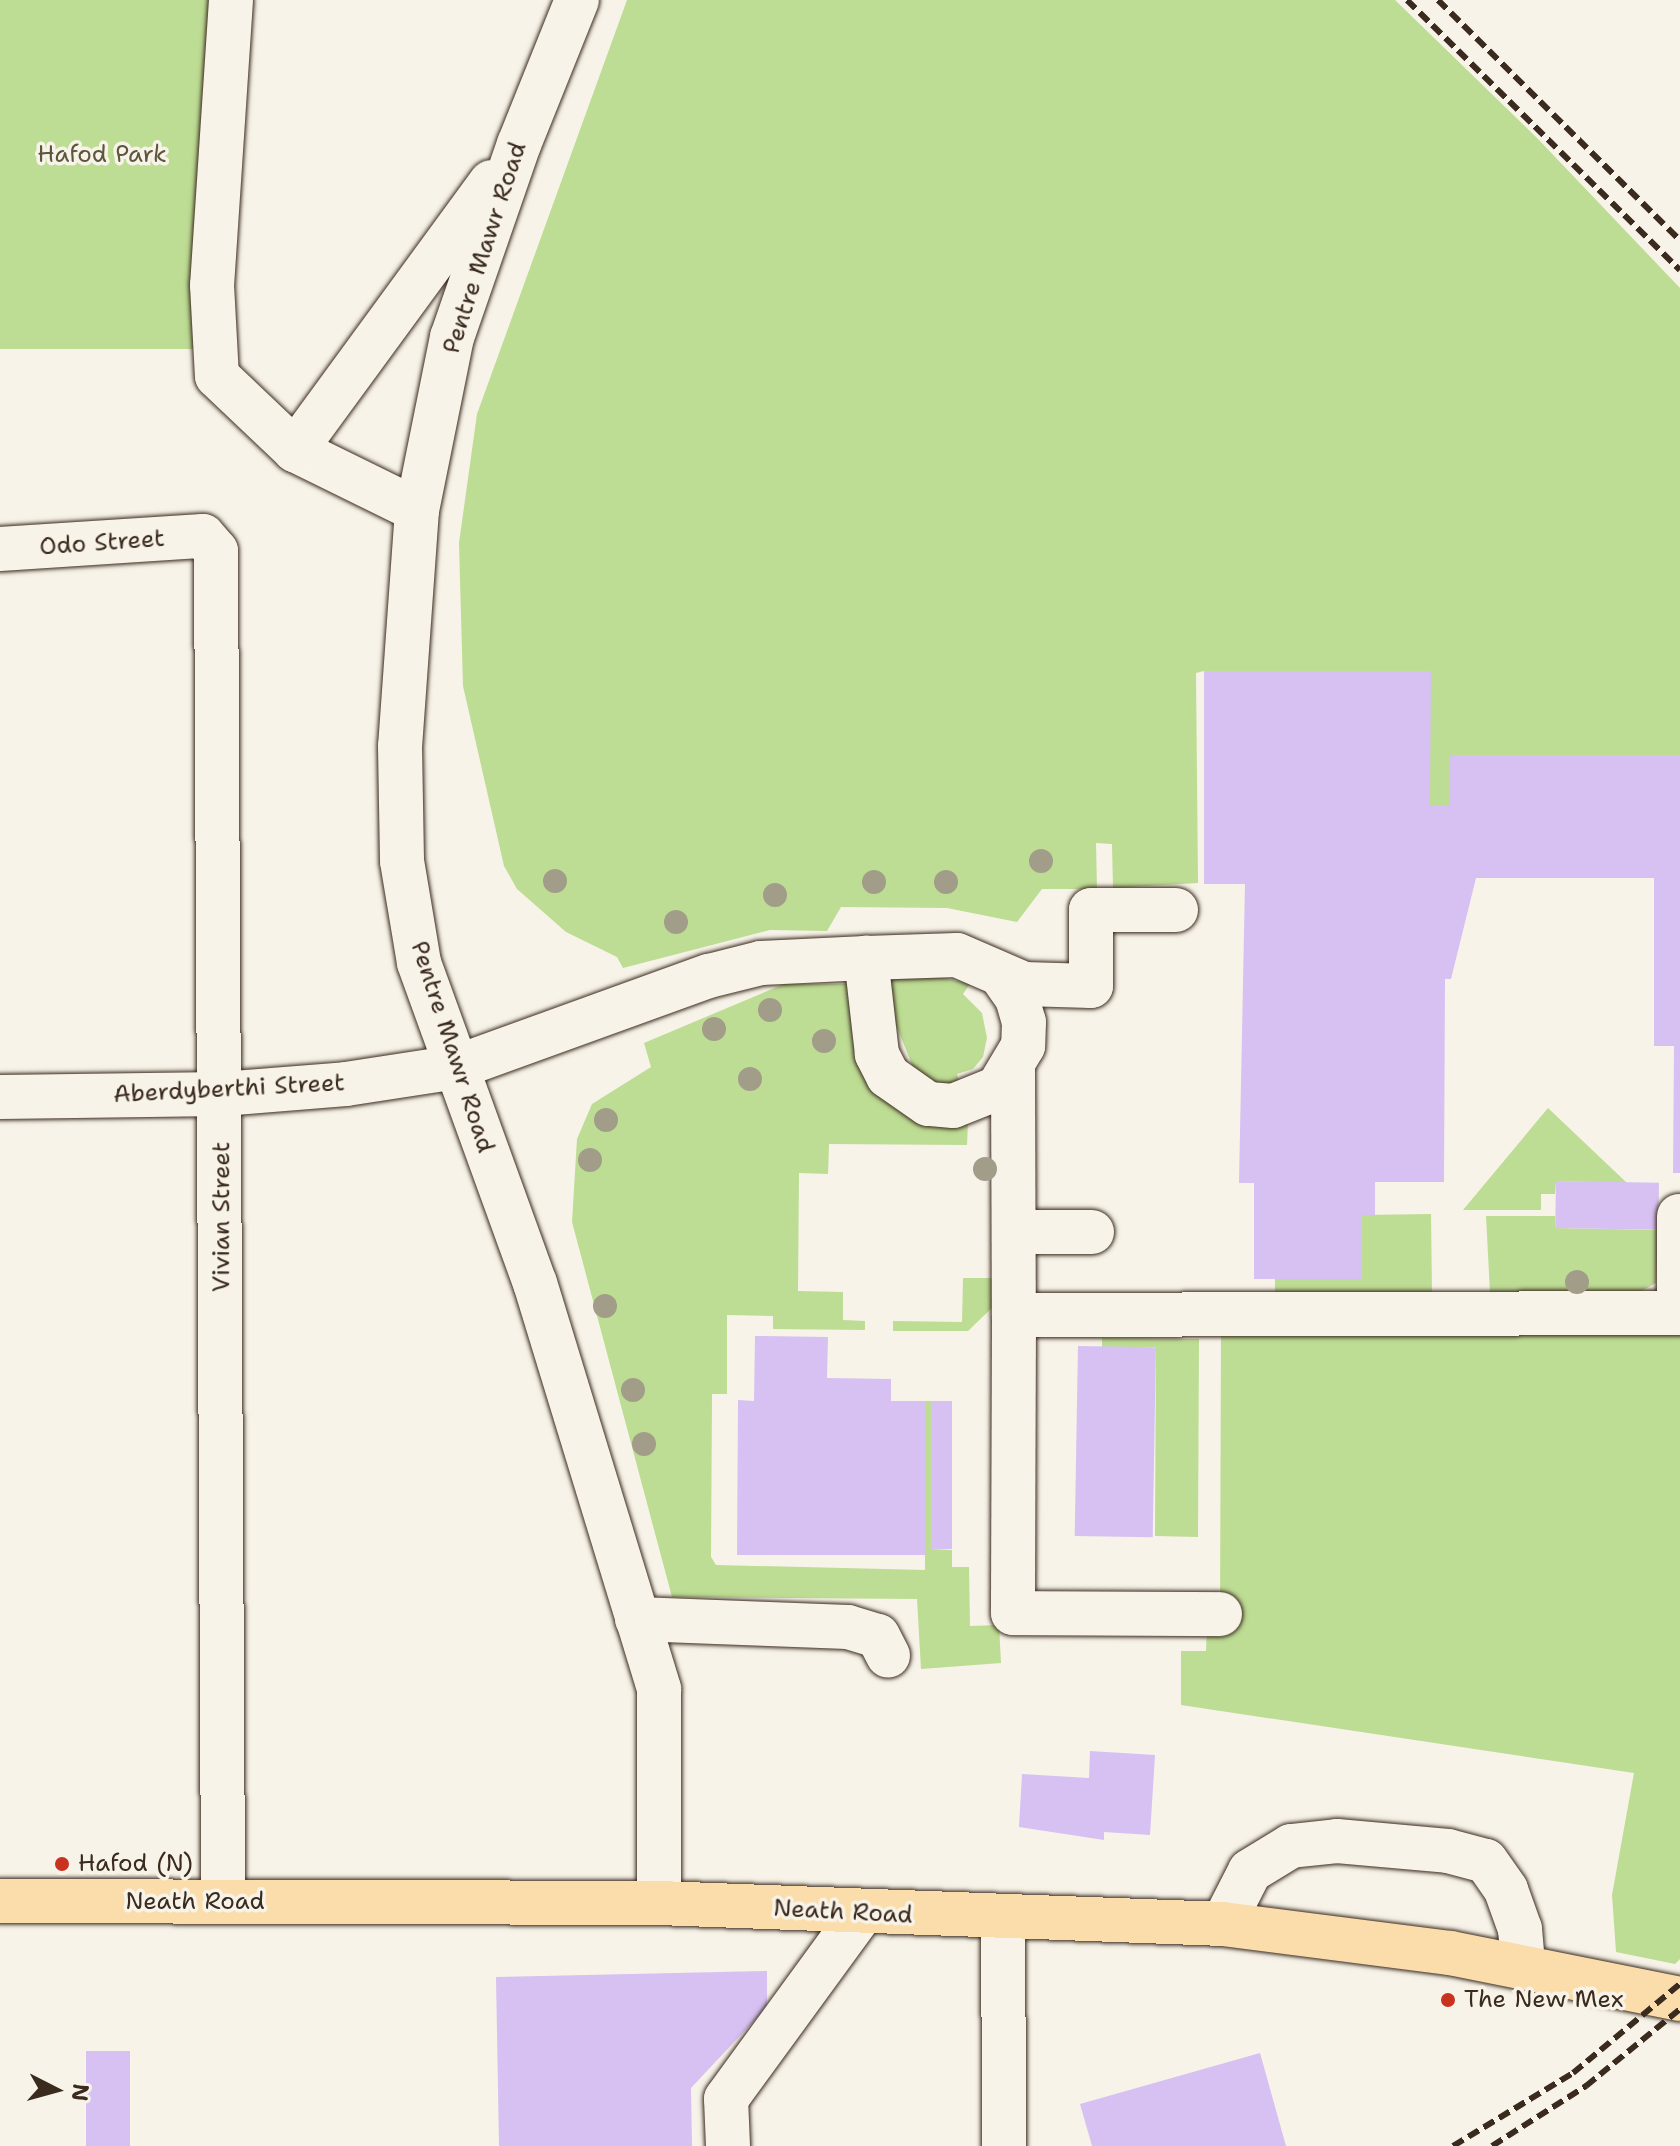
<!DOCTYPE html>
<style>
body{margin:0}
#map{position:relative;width:1680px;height:2146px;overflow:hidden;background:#f7f3e8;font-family:"Shantell Sans",sans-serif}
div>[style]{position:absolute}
.green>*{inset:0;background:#bddc94;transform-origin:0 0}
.building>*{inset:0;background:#d6c1f2;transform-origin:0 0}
.roads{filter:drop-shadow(0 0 2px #3b2a1e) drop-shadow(0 0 2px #3b2a1e)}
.minor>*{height:44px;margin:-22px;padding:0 22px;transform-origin:22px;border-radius:22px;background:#f7f3e8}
.major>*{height:44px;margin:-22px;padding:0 22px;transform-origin:22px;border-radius:22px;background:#fbddab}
.rail>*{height:6px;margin-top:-3px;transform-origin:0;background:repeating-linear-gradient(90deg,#3b2a1e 0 12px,transparent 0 18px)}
.trees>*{width:24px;height:24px;margin:-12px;border-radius:50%;background:#a29d89}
.dots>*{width:22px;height:22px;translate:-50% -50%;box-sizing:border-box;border:4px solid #f7f3e8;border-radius:50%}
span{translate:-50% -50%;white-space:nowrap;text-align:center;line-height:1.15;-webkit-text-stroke:7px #f7f3e8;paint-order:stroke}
.park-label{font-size:24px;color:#5c563c}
.street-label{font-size:24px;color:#3b2a1e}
.poi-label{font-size:24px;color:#3b2a1e}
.left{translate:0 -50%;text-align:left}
.north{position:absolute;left:16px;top:2050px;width:80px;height:80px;-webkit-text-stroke:6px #f7f3e8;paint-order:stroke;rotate:96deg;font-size:22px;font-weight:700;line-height:32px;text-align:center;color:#3b2a1e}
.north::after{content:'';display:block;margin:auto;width:28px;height:36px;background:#3b2a1e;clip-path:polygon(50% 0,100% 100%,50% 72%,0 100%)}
</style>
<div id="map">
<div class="green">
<i style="left:0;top:0;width:210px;height:349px"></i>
<i style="clip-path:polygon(627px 0,1395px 0,1537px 138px,1680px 288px,1680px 755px,1450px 755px,1450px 806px,1430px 806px,1430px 671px,1204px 671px,1196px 673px,1198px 883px,1113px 888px,1112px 844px,1096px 843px,1097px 889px,1042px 889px,1017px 922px,947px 908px,841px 907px,827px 931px,770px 930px,623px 968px,617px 957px,566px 932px,517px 889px,504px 866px,463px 686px,459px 543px,477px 414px)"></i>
<i style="clip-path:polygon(936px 976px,970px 984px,963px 994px,982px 1013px,987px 1038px,983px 1057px,973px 1069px,957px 1074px,961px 1088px,943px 1087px,915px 1072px,892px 1015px,890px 979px)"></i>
<i style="clip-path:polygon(784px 984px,860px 984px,869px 1053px,968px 1122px,967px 1145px,829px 1144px,828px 1174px,799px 1173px,798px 1291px,843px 1292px,843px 1320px,865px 1321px,865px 1330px,773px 1329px,773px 1316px,727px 1315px,727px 1394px,712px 1394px,711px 1557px,716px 1565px,925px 1570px,925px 1401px,931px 1401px,931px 1549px,952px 1550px,952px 1567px,969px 1567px,970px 1626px,999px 1625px,1001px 1663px,921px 1669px,917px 1599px,672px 1597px,572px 1222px,577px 1139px,592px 1104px,651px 1067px,644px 1043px)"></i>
<i style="clip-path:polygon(1548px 1108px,1627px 1183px,1556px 1181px,1555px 1194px,1541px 1194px,1541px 1210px,1463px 1210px)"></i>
<i style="clip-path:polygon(1431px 1214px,1432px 1293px,1275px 1298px,1275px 1279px,1362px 1279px,1362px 1215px)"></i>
<i style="clip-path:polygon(1486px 1216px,1555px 1216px,1555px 1228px,1658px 1230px,1656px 1283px,1632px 1296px,1490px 1293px)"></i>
<i style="clip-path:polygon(963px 1278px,998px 1278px,998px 1302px,968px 1331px,893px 1331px,893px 1321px,962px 1322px)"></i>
<i style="clip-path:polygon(1221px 1333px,1680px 1334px,1680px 1959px,1675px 1964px,1616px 1952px,1612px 1895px,1634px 1773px,1181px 1705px,1181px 1651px,1206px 1651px,1207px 1627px,1220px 1626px)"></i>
<i style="clip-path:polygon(1102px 1338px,1199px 1339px,1198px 1537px,1155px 1536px,1156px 1347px,1102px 1347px)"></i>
</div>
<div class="building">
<i style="clip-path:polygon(1204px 671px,1431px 671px,1430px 806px,1450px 806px,1449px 755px,1680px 755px,1680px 1173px,1673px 1173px,1674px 1046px,1654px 1046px,1654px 878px,1476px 878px,1451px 979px,1445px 979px,1444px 1182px,1375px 1182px,1375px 1215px,1362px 1215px,1362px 1279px,1254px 1279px,1254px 1183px,1239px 1183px,1245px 884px,1204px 884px)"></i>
<i style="left:1556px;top:1181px;width:103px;height:47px;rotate:1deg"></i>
<i style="clip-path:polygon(755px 1336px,828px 1337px,827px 1378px,891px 1379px,891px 1401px,925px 1401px,925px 1555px,737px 1555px,738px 1400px,754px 1401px)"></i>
<i style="left:1078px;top:1346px;width:78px;height:190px;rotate:1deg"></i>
<i style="left:931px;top:1401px;width:21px;height:148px"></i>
<i style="clip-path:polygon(1090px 1751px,1155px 1755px,1150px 1835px,1104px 1832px,1104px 1840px,1019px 1827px,1022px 1774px,1089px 1778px)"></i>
<i style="clip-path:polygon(767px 1971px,767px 2007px,691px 2088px,692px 2146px,499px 2146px,496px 1977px)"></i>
<i style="left:86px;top:2051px;width:44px;height:95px"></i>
<i style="clip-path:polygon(1260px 2053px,1286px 2146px,1092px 2146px,1080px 2104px)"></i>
</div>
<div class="roads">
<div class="minor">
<i style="left:231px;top:0;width:286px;rotate:93.8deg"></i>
<i style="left:212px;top:285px;width:91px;rotate:86.9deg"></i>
<i style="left:217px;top:376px;width:108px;rotate:43.5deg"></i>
<i style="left:295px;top:450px;width:136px;rotate:26.2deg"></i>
<i style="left:577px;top:0;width:155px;rotate:111.9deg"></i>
<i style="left:519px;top:144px;width:204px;rotate:109.1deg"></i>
<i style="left:452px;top:337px;width:177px;rotate:101.4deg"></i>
<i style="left:417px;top:510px;width:237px;rotate:94.1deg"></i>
<i style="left:400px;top:746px;width:115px;rotate:89deg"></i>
<i style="left:402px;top:861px;width:103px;rotate:80.5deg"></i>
<i style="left:419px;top:963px;width:340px;rotate:70.1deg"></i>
<i style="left:535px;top:1283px;width:425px;rotate:73deg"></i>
<i style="left:659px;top:1689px;width:214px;rotate:90deg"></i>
<i style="left:295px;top:450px;width:332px;rotate:-53.8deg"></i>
<i style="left:0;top:549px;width:203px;rotate:-3.7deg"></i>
<i style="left:203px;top:536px;width:20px;rotate:49deg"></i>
<i style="left:216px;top:551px;width:1351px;rotate:89.7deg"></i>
<i style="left:1003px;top:978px;width:24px;rotate:55deg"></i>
<i style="left:1017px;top:998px;width:25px;rotate:74deg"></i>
<i style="left:1024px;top:1022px;width:24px;rotate:92deg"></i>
<i style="left:1023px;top:1046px;width:49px;rotate:120.8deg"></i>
<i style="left:998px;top:1088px;width:48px;rotate:158.2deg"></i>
<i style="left:953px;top:1106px;width:25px;rotate:-175deg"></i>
<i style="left:928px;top:1104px;width:49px;rotate:-145deg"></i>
<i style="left:888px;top:1076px;width:25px;rotate:-117deg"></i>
<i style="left:877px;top:1054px;width:97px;rotate:-96.5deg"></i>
<i style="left:866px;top:958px;width:91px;rotate:-1.9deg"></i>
<i style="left:957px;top:955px;width:73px;rotate:23.4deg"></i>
<i style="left:1024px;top:984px;width:67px;rotate:1.7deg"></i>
<i style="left:1091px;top:986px;width:76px;rotate:-90deg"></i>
<i style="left:1091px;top:910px;width:85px"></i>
<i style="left:1013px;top:1069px;width:246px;rotate:89.8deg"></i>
<i style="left:1014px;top:1315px;width:665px;rotate:-0.17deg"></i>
<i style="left:1679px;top:1313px;width:97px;rotate:-90deg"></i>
<i style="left:0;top:1097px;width:222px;rotate:-0.8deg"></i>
<i style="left:222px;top:1094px;width:124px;rotate:-4.6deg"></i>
<i style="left:346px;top:1084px;width:112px;rotate:-8.7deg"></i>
<i style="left:457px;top:1067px;width:268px;rotate:-19.9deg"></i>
<i style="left:709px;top:976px;width:54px;rotate:-14deg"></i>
<i style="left:761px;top:963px;width:105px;rotate:-2.7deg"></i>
<i style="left:1014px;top:1232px;width:78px"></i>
<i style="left:1014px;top:1315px;width:298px;rotate:90.2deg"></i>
<i style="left:1013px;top:1613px;width:207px;rotate:0.3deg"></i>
<i style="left:637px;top:1619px;width:211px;rotate:2.2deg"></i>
<i style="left:848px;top:1627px;width:31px;rotate:17deg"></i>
<i style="left:878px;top:1636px;width:22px;rotate:63deg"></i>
<i style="left:1003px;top:1919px;width:227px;rotate:89.7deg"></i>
<i style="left:1223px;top:1924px;width:59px;rotate:-63deg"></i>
<i style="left:1250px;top:1871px;width:48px;rotate:-31.4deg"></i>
<i style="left:1291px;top:1846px;width:46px;rotate:-6.2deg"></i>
<i style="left:1337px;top:1841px;width:111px;rotate:5.1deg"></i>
<i style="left:1448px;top:1851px;width:39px;rotate:15deg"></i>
<i style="left:1486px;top:1861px;width:35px;rotate:55deg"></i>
<i style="left:1506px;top:1890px;width:41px;rotate:70.3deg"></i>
<i style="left:1520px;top:1929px;width:36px;rotate:85deg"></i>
<i style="left:728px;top:2146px;width:47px;rotate:-92.4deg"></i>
<i style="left:726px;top:2099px;width:229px;rotate:-53.9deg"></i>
</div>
<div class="major">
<i style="left:0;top:1901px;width:659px;rotate:0.17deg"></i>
<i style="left:659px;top:1903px;width:564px;rotate:2.13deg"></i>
<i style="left:1223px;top:1924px;width:229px;rotate:7.3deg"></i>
<i style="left:1450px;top:1953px;width:235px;rotate:11.3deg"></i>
</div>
</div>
<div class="rail">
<i style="left:1407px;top:0;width:384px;rotate:44.7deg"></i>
<i style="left:1438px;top:0;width:341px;rotate:44.8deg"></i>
<i style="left:1453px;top:2146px;width:140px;rotate:-31.3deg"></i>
<i style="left:1573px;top:2073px;width:139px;rotate:-39.8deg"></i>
<i style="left:1492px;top:2146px;width:112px;rotate:-32.6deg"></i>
<i style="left:1586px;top:2086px;width:122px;rotate:-39.3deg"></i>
</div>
<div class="trees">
<i style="left:1041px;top:861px"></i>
<i style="left:555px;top:881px"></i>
<i style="left:874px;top:882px"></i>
<i style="left:946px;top:882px"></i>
<i style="left:775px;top:895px"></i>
<i style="left:676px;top:922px"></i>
<i style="left:770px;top:1010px"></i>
<i style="left:714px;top:1029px"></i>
<i style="left:824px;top:1041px"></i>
<i style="left:750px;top:1079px"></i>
<i style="left:606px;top:1120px"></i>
<i style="left:590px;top:1160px"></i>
<i style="left:985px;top:1169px"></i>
<i style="left:1577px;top:1282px"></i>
<i style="left:605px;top:1306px"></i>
<i style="left:633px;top:1390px"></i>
<i style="left:644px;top:1444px"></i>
</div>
<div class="dots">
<i style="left:62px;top:1864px;background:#c8321e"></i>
<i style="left:1448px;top:2000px;background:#c8321e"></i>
</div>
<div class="park-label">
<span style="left:102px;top:155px">Hafod Park</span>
</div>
<div class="street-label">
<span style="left:485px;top:248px;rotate:-72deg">Pentre Mawr Road</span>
<span style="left:102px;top:543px;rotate:-4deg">Odo Street</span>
<span style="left:452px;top:1047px;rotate:72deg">Pentre Mawr Road</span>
<span style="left:229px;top:1089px;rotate:-3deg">Aberdyberthi Street</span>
<span style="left:222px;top:1217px;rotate:-90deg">Vivian Street</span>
<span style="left:195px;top:1902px">Neath Road</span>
<span style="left:843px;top:1912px;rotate:3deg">Neath Road</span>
</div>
<div class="poi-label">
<span class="left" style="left:78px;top:1864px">Hafod (N)</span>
<span class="left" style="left:1464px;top:2000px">The New Mex</span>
</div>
<div class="north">N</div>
</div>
